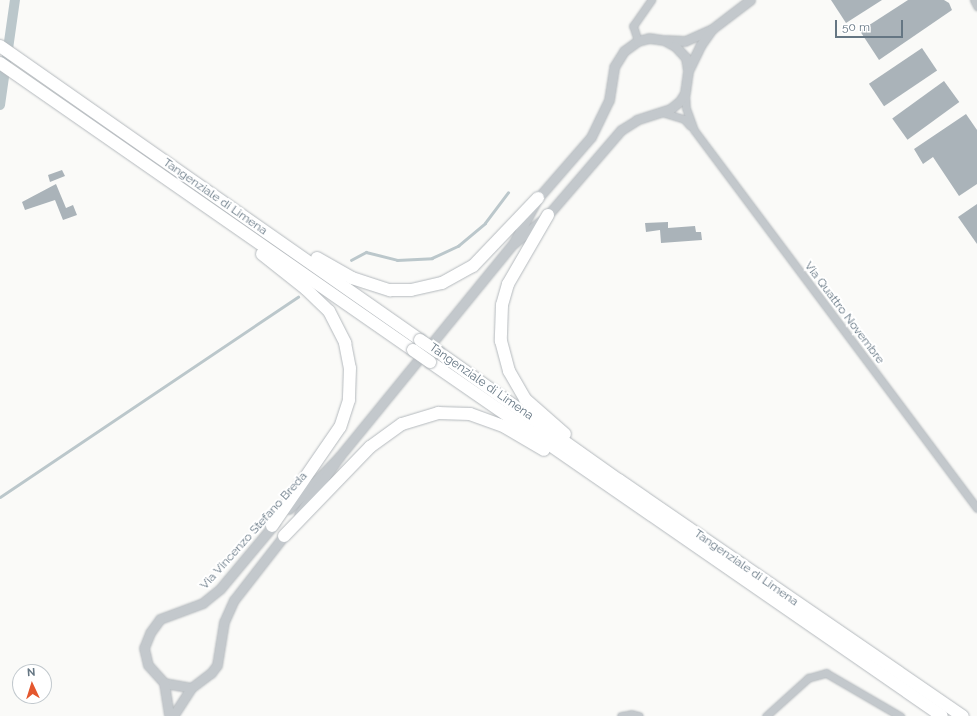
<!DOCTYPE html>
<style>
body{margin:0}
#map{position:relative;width:977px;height:716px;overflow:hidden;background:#fafaf8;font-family:Raleway,sans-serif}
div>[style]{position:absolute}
.stream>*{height:2.5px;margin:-1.25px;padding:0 1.25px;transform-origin:1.25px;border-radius:1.25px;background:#bbc7cb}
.canal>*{height:10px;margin:-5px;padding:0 5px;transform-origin:5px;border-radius:5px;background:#bbc7cb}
.building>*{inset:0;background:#aab3b9;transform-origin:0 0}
.roads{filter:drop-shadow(0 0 1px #b4b9bd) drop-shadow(0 0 1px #b4b9bd)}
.minor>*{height:7px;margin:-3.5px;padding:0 3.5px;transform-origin:3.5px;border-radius:3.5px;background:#c3c8cc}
.tertiary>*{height:9px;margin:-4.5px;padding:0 4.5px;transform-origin:4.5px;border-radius:4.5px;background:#c3c8cc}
.trunk>*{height:12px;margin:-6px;padding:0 6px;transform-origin:6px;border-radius:6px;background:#fff}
.bridges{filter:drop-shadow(0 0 1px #b4b9bd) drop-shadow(0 0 1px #b4b9bd)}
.trunk-bridge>*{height:12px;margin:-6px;padding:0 6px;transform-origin:6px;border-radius:6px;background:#fff}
span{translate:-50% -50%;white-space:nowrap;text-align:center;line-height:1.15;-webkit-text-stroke:4px #fff;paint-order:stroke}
.street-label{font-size:12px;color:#657683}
.north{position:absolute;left:12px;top:664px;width:40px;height:40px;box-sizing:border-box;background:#fff;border:1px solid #c1c8cd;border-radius:50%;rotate:356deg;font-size:11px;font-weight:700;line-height:16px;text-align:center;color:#657683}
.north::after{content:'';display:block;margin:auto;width:14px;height:18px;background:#e4572e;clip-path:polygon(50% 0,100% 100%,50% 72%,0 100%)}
.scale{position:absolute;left:835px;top:20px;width:68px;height:18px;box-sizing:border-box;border:2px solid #657683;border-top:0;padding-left:5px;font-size:12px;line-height:14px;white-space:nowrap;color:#657683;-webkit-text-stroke:3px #fff;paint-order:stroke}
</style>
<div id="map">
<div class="stream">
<i style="left:351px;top:260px;width:17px;rotate:-28deg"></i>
<i style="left:366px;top:252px;width:32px;rotate:14deg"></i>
<i style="left:397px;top:260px;width:35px;rotate:-3deg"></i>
<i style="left:432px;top:258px;width:29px;rotate:-25deg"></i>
<i style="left:458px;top:246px;width:35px;rotate:-40deg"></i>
<i style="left:485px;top:223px;width:38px;rotate:-53deg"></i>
<i style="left:0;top:497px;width:359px;rotate:-33.9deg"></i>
</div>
<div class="canal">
<i style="left:0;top:105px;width:106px;rotate:-81.9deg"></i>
</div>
<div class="building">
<i style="clip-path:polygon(831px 0,882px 0,846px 23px)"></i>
<i style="clip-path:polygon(908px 0,944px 0,949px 3px,952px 10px,879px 60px,860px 31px)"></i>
<i style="left:922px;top:48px;width:27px;height:64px;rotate:56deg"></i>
<i style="left:944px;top:81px;width:26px;height:64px;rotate:54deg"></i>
<i style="clip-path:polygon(966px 114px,977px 130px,977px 184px,959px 196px,933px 157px,923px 164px,914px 149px)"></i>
<i style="clip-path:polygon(62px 170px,65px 176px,50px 182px,48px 175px)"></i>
<i style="clip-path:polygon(56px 184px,66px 208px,73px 205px,77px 215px,63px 220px,55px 200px,25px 210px,22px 202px)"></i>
<i style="clip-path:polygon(977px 204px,977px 244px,958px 217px)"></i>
<i style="clip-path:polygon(668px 222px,668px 228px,695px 226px,696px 232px,701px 232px,702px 240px,661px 243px,660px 230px,646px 232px,645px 223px)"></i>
</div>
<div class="roads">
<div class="minor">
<i style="left:974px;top:0;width:7px;rotate:63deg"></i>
<i style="left:638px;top:41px;width:16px;rotate:-108deg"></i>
<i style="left:633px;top:26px;width:32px;rotate:-55deg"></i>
<i style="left:685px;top:93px;width:15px;rotate:86deg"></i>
<i style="left:686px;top:108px;width:23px;rotate:70deg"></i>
<i style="left:694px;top:130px;width:472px;rotate:53.2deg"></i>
<i style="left:661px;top:112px;width:24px;rotate:17deg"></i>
<i style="left:684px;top:119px;width:9px;rotate:49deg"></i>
<i style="left:621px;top:716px;width:10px;rotate:-11deg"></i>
<i style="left:631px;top:714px;width:8px;rotate:14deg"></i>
<i style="left:766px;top:716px;width:57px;rotate:-42.1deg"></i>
<i style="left:808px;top:678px;width:19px;rotate:-16deg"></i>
<i style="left:826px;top:673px;width:86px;rotate:30.2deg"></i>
</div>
<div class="tertiary">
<i style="left:666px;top:40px;width:19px;rotate:3deg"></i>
<i style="left:685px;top:41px;width:30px;rotate:-24deg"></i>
<i style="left:712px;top:29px;width:48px;rotate:-37.3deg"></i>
<i style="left:688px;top:71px;width:28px;rotate:-64deg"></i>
<i style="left:700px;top:46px;width:19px;rotate:-55deg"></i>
<i style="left:289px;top:509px;width:72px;rotate:-46.1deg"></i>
<i style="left:339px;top:457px;width:275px;rotate:-50.8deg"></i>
<i style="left:513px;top:244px;width:52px;rotate:-61.5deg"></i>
<i style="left:538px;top:198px;width:81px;rotate:-49deg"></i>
<i style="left:591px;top:137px;width:41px;rotate:-64.1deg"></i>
<i style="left:609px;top:100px;width:33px;rotate:-81deg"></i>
<i style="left:614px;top:67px;width:19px;rotate:-58deg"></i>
<i style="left:624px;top:51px;width:17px;rotate:-36deg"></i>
<i style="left:638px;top:41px;width:11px;rotate:-15deg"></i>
<i style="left:649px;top:38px;width:15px;rotate:8deg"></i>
<i style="left:664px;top:40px;width:13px;rotate:29deg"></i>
<i style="left:675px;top:46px;width:16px;rotate:47deg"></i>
<i style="left:686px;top:58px;width:13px;rotate:81deg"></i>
<i style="left:688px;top:71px;width:22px;rotate:98deg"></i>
<i style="left:685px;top:93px;width:9px;rotate:122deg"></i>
<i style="left:680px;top:101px;width:13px;rotate:141deg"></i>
<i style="left:670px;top:109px;width:35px;rotate:162deg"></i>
<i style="left:637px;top:120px;width:19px;rotate:148deg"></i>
<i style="left:621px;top:130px;width:112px;rotate:130.7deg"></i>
<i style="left:548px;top:215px;width:45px;rotate:140.4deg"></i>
<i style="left:299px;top:514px;width:70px;rotate:-54.9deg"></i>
<i style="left:276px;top:522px;width:87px;rotate:129.9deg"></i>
<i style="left:220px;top:589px;width:22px;rotate:141deg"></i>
<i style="left:203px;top:603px;width:46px;rotate:159.6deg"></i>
<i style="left:160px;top:619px;width:17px;rotate:126deg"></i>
<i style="left:150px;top:633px;width:16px;rotate:112deg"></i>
<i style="left:144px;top:648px;width:17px;rotate:77deg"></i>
<i style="left:148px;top:665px;width:24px;rotate:48deg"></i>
<i style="left:164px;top:683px;width:27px;rotate:10deg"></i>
<i style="left:191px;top:688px;width:25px;rotate:-37deg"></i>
<i style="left:211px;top:673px;width:10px;rotate:-53deg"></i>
<i style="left:217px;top:665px;width:44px;rotate:-80.8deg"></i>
<i style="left:224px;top:622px;width:24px;rotate:-66deg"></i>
<i style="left:234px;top:600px;width:86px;rotate:-52.1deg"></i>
<i style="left:164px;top:683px;width:33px;rotate:81deg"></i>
<i style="left:173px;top:716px;width:33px;rotate:-57deg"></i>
</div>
<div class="trunk">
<i style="left:0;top:46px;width:513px;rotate:34.99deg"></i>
<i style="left:0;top:63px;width:503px;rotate:34.8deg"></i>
<i style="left:548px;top:215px;width:80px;rotate:120.1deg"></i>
<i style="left:508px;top:284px;width:22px;rotate:106deg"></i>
<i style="left:502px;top:305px;width:36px;rotate:92deg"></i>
<i style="left:501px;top:341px;width:31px;rotate:75deg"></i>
<i style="left:509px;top:371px;width:32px;rotate:60deg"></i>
<i style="left:525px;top:399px;width:53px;rotate:41.2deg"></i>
<i style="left:262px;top:254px;width:56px;rotate:38.5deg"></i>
<i style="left:306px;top:289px;width:32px;rotate:44deg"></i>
<i style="left:329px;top:311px;width:36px;rotate:63deg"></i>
<i style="left:345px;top:343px;width:25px;rotate:79deg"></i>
<i style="left:350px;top:368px;width:32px;rotate:92deg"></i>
<i style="left:349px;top:400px;width:28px;rotate:108deg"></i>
<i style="left:340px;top:427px;width:120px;rotate:124.5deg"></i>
<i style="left:317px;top:258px;width:40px;rotate:29.7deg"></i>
<i style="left:352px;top:278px;width:40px;rotate:18deg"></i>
<i style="left:390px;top:290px;width:21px"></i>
<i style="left:411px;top:290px;width:32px;rotate:-13deg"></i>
<i style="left:442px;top:283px;width:35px;rotate:-29deg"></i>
<i style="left:473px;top:266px;width:94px;rotate:-46.3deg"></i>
<i style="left:438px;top:352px;width:222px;rotate:35.3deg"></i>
<i style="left:619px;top:480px;width:417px;rotate:34.5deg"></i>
<i style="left:430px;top:362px;width:622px;rotate:34.66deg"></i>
<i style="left:284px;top:536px;width:124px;rotate:-46deg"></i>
<i style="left:370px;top:447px;width:39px;rotate:-36deg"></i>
<i style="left:402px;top:424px;width:38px;rotate:-17deg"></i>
<i style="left:438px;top:413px;width:32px;rotate:2deg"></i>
<i style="left:470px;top:414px;width:37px;rotate:20deg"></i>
<i style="left:505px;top:427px;width:45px;rotate:30.5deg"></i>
</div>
</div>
<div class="bridges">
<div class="trunk-bridge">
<i style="left:420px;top:340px;width:22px;rotate:34deg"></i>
<i style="left:413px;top:350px;width:21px;rotate:35deg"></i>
</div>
</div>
<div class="street-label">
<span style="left:215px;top:197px;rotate:35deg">Tangenziale di Limena</span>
<span style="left:844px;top:313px;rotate:53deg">Via Quattro Novembre</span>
<span style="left:481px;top:382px;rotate:35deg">Tangenziale di Limena</span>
<span style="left:254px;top:531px;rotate:-48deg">Via Vincenzo Stefano Breda</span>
<span style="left:746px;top:568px;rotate:35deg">Tangenziale di Limena</span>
</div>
<div class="north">N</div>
<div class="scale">50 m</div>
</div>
